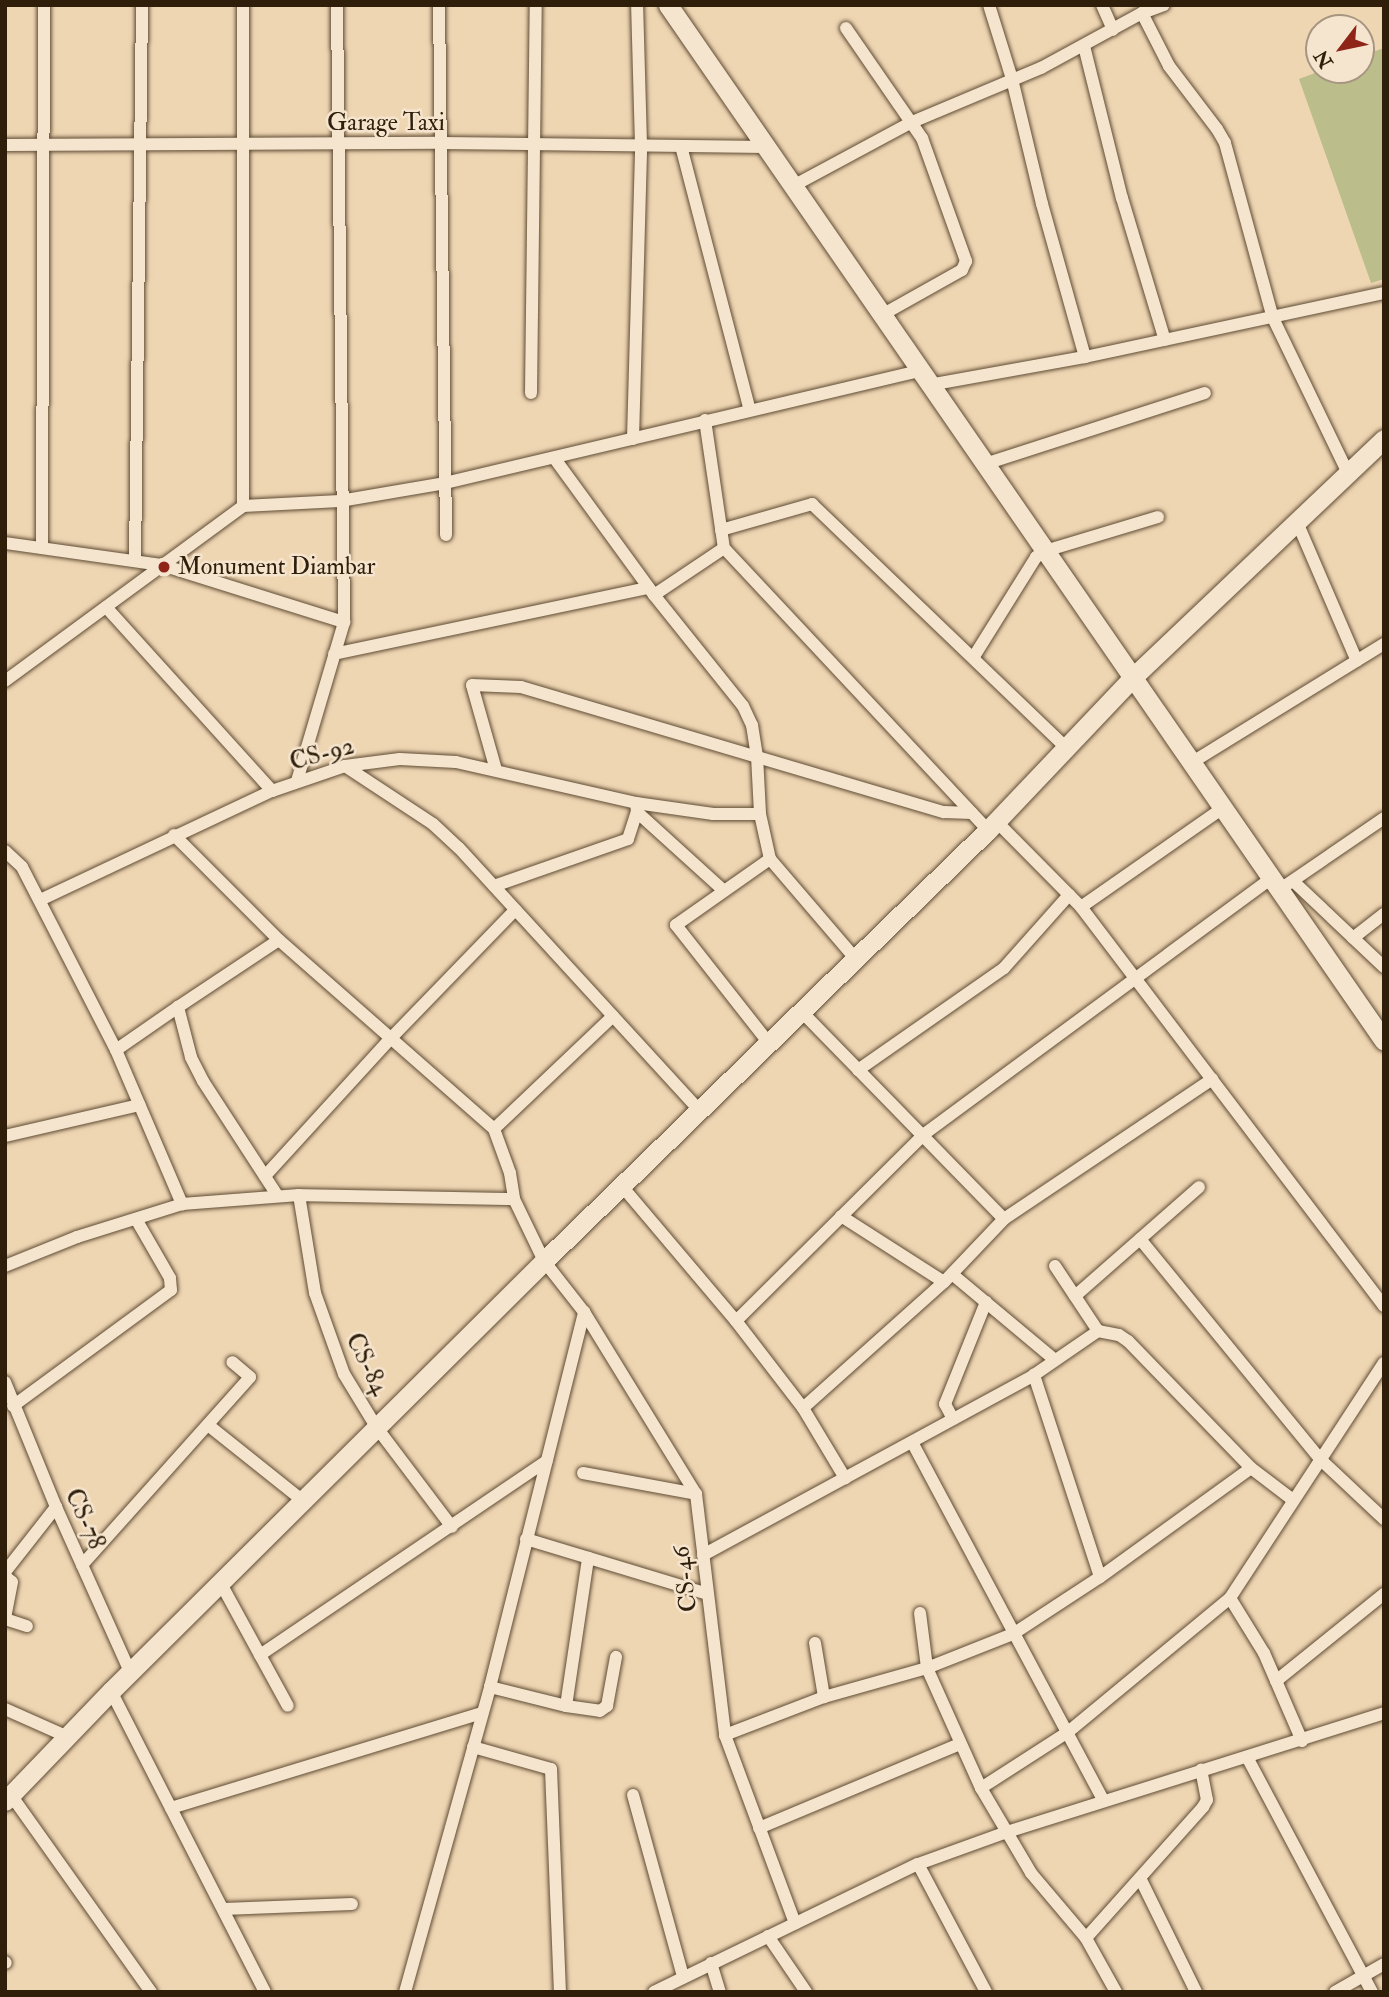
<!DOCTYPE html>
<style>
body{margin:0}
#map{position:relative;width:1389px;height:1997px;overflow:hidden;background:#efd6b3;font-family:"IM FELL Double Pica",serif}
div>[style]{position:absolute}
.green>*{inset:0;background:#bbbd8b}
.roads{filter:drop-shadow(0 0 2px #5f4c34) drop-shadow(0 0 2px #5f4c34)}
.street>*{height:12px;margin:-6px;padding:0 6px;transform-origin:6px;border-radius:6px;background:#f5e4ce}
.secondary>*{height:19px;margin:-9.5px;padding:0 9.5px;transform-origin:9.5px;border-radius:9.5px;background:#f5e4ce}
.dots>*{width:19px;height:19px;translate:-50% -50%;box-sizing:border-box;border:4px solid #f5e4ce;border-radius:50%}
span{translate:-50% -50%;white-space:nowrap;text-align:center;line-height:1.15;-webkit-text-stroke:5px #f5e4ce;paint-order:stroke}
.street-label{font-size:24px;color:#2f1e0a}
.poi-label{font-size:24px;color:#2f1e0a}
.left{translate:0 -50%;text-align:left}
.frame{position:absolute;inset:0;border:7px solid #2f1e0a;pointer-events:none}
.north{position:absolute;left:1305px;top:14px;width:70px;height:70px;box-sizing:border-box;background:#f5e4ce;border:2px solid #a69580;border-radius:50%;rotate:238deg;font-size:19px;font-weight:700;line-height:28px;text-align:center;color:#2f1e0a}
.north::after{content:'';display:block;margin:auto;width:24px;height:32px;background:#8f2418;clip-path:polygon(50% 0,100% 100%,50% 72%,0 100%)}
</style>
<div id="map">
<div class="green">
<i style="clip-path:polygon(1384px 48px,1384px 279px,1371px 283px,1299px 79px,1323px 70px,1361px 70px,1361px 56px)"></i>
</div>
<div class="roads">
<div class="street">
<i style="left:243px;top:5px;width:501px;rotate:90deg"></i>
<i style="left:439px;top:5px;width:530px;rotate:89.24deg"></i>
<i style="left:989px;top:5px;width:77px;rotate:72.7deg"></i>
<i style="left:1012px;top:79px;width:129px;rotate:76.5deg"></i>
<i style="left:1042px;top:204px;width:159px;rotate:74.3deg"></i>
<i style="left:1102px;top:5px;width:27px;rotate:66deg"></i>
<i style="left:1142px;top:13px;width:59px;rotate:63deg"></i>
<i style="left:1169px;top:66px;width:79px;rotate:52.7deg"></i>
<i style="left:1217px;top:129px;width:16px;rotate:60deg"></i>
<i style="left:1225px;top:143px;width:181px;rotate:74.7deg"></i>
<i style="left:1273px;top:318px;width:172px;rotate:64.2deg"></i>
<i style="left:846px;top:28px;width:134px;rotate:55.4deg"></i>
<i style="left:922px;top:138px;width:131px;rotate:70.3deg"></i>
<i style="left:966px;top:261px;width:10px;rotate:114deg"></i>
<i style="left:962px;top:270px;width:94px;rotate:150.7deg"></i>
<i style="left:1084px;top:46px;width:157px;rotate:76deg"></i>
<i style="left:1122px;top:198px;width:148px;rotate:73.2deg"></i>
<i style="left:5px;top:145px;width:436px;rotate:-0.3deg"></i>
<i style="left:441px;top:143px;width:325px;rotate:0.7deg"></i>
<i style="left:681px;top:146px;width:273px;rotate:75.4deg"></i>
<i style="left:793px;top:186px;width:133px;rotate:-28.3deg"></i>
<i style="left:910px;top:123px;width:142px;rotate:-22.8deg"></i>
<i style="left:1041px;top:68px;width:115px;rotate:-28.6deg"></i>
<i style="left:1142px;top:13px;width:23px;rotate:-20deg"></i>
<i style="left:929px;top:385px;width:158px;rotate:-10.2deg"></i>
<i style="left:1085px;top:357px;width:306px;rotate:-12.1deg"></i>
<i style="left:531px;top:393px;width:388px;rotate:-89.3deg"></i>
<i style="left:705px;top:420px;width:129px;rotate:81.6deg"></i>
<i style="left:724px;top:548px;width:386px;rotate:46.9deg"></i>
<i style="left:633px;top:439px;width:294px;rotate:-88.4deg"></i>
<i style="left:641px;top:145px;width:140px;rotate:-91.6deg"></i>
<i style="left:555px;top:459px;width:168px;rotate:53.9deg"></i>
<i style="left:654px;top:595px;width:142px;rotate:51.3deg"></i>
<i style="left:743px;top:706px;width:21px;rotate:65deg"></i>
<i style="left:752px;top:725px;width:31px;rotate:81deg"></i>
<i style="left:757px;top:756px;width:58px;rotate:87deg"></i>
<i style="left:760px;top:814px;width:46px;rotate:77.5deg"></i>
<i style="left:770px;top:859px;width:130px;rotate:49.4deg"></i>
<i style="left:985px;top:464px;width:231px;rotate:-17.9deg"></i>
<i style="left:1297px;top:522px;width:151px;rotate:66.7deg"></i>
<i style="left:721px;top:530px;width:95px;rotate:-15.9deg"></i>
<i style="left:812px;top:504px;width:352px;rotate:43.8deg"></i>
<i style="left:5px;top:543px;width:159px;rotate:8deg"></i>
<i style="left:162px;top:565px;width:191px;rotate:17.4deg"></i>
<i style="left:42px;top:548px;width:543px;rotate:-89.79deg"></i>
<i style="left:135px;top:561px;width:556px;rotate:-89.28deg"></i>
<i style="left:654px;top:595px;width:84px;rotate:-33.9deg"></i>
<i style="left:106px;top:607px;width:248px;rotate:47.9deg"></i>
<i style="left:334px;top:654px;width:321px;rotate:-11.9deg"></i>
<i style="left:973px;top:658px;width:119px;rotate:-58deg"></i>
<i style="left:1036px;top:557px;width:11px;rotate:-34deg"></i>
<i style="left:1045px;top:551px;width:118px;rotate:-16.7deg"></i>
<i style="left:5px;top:681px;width:295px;rotate:-36.3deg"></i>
<i style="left:243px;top:506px;width:97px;rotate:-3deg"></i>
<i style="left:340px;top:501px;width:107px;rotate:-9.7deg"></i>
<i style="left:445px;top:483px;width:487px;rotate:-13.3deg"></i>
<i style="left:1191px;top:763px;width:227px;rotate:-31.7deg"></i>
<i style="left:345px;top:766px;width:105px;rotate:33.4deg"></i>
<i style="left:433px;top:824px;width:35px;rotate:43deg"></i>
<i style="left:459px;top:848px;width:355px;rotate:47.5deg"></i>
<i style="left:496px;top:770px;width:88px;rotate:-105.8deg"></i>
<i style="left:472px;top:685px;width:49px;rotate:2.3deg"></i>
<i style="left:521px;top:687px;width:441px;rotate:16.5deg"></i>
<i style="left:944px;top:812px;width:28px;rotate:2deg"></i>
<i style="left:297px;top:781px;width:166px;rotate:-73.5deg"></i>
<i style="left:344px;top:622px;width:617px;rotate:-90.65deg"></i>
<i style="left:637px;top:812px;width:116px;rotate:42.2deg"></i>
<i style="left:996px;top:821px;width:121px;rotate:45.3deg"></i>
<i style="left:1081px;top:907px;width:501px;rotate:52.79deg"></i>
<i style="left:174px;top:835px;width:148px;rotate:45deg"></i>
<i style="left:279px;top:940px;width:286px;rotate:41.3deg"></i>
<i style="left:494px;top:1129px;width:47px;rotate:70deg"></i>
<i style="left:510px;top:1173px;width:26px;rotate:81deg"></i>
<i style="left:514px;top:1199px;width:69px;rotate:64.2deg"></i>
<i style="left:544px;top:1261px;width:65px;rotate:51.9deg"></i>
<i style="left:584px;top:1312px;width:214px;rotate:58.4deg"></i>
<i style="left:696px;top:1494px;width:243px;rotate:83.1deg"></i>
<i style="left:725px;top:1735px;width:201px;rotate:69.6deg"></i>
<i style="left:5px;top:851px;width:23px;rotate:43deg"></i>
<i style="left:22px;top:867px;width:206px;rotate:62.8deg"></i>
<i style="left:116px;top:1050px;width:168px;rotate:66.8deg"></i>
<i style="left:1293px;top:881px;width:125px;rotate:43.4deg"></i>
<i style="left:494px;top:886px;width:142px;rotate:-19.3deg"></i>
<i style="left:628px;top:839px;width:28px;rotate:-72deg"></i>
<i style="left:637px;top:812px;width:9px;rotate:-96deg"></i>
<i style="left:1279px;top:890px;width:127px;rotate:-34.4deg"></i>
<i style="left:40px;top:900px;width:256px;rotate:-25.2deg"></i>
<i style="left:272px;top:791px;width:77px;rotate:-18.9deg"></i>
<i style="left:345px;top:766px;width:55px;rotate:-7.3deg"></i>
<i style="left:400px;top:759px;width:56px;rotate:3.1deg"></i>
<i style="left:456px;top:762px;width:185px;rotate:12.8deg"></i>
<i style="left:636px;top:803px;width:78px;rotate:8.1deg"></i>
<i style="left:713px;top:814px;width:47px"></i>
<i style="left:1081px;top:907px;width:173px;rotate:-34.9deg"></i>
<i style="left:1353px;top:938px;width:39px;rotate:-38deg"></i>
<i style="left:800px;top:1010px;width:292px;rotate:45.7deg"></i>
<i style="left:768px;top:1042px;width:149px;rotate:-128.2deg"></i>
<i style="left:676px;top:925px;width:115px;rotate:-35.1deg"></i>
<i style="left:116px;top:1050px;width:75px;rotate:-34.7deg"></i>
<i style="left:858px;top:1070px;width:178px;rotate:-34.9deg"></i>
<i style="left:1004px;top:968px;width:98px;rotate:-48.3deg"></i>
<i style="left:494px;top:1129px;width:164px;rotate:-43.5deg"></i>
<i style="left:5px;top:1136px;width:138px;rotate:-13deg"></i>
<i style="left:265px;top:1176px;width:188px;rotate:-47.6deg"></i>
<i style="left:392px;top:1037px;width:177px;rotate:-45.9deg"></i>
<i style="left:621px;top:1185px;width:178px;rotate:49.8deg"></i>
<i style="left:736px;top:1321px;width:110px;rotate:52.4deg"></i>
<i style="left:803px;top:1408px;width:82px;rotate:59deg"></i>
<i style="left:277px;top:1195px;width:136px;rotate:-123deg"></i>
<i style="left:203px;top:1081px;width:27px;rotate:-117deg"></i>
<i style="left:191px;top:1057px;width:52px;rotate:-104.6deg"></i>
<i style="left:178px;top:1007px;width:121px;rotate:-33.6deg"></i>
<i style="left:299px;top:1195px;width:99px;rotate:80.7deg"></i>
<i style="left:315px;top:1293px;width:86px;rotate:70.3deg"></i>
<i style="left:344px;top:1374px;width:63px;rotate:58.6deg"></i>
<i style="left:377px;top:1428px;width:124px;rotate:52.9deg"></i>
<i style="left:841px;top:1216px;width:122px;rotate:32.7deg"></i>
<i style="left:1140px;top:1239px;width:284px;rotate:50.7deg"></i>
<i style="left:1320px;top:1459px;width:88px;rotate:43.2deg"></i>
<i style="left:5px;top:1266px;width:78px;rotate:-21.9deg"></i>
<i style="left:77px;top:1237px;width:110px;rotate:-17.4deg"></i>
<i style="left:182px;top:1204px;width:117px;rotate:-4.4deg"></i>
<i style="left:299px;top:1195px;width:215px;rotate:1.1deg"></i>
<i style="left:1055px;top:1266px;width:78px;rotate:56.5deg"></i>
<i style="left:952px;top:1274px;width:134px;rotate:39.9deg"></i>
<i style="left:1075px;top:1296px;width:165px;rotate:-41.3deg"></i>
<i style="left:736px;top:1321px;width:264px;rotate:-44.8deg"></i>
<i style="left:923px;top:1135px;width:433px;rotate:-36.4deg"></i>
<i style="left:5px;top:1382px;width:135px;rotate:67.8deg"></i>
<i style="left:56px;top:1507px;width:181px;rotate:65.8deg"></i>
<i style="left:13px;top:1406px;width:196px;rotate:-36.3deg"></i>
<i style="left:171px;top:1290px;width:12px;rotate:-95deg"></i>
<i style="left:170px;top:1278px;width:68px;rotate:-120deg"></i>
<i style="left:803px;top:1408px;width:189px;rotate:-41.8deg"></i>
<i style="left:944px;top:1282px;width:87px;rotate:-46.4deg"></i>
<i style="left:1004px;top:1219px;width:251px;rotate:-33.9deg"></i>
<i style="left:953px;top:1419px;width:17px;rotate:-118deg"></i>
<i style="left:945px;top:1404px;width:110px;rotate:-68.1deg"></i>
<i style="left:208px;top:1425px;width:120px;rotate:38.6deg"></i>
<i style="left:912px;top:1442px;width:407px;rotate:61.9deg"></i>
<i style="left:583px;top:1473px;width:115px;rotate:10.5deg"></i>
<i style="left:526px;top:1539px;width:190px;rotate:16.8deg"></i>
<i style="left:703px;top:1555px;width:377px;rotate:-28.5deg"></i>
<i style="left:82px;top:1565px;width:252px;rotate:-48.2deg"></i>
<i style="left:250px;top:1377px;width:23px;rotate:-140deg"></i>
<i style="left:5px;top:1572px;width:83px;rotate:-51.9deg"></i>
<i style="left:5px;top:1576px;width:9px;rotate:41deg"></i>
<i style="left:12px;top:1582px;width:38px;rotate:101deg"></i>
<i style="left:1100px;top:1577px;width:186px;rotate:-35.8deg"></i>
<i style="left:220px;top:1582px;width:141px;rotate:61.3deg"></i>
<i style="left:1230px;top:1598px;width:65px;rotate:58.3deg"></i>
<i style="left:1264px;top:1653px;width:96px;rotate:66.6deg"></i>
<i style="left:920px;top:1613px;width:55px;rotate:82.7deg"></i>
<i style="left:927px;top:1668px;width:132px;rotate:65.8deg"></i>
<i style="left:981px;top:1788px;width:99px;rotate:59.5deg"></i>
<i style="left:1031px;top:1873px;width:85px;rotate:49.8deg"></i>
<i style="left:5px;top:1619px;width:23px;rotate:18deg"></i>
<i style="left:815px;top:1643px;width:55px;rotate:80.5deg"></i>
<i style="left:260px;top:1655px;width:346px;rotate:-34.1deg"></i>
<i style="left:1276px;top:1681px;width:139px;rotate:-38.9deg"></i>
<i style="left:490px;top:1687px;width:78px;rotate:14deg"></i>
<i style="left:566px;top:1706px;width:34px;rotate:8deg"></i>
<i style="left:600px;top:1711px;width:9px;rotate:-36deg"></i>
<i style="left:607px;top:1706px;width:50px;rotate:-79.6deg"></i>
<i style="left:111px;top:1691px;width:338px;rotate:62.9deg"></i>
<i style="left:566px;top:1706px;width:150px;rotate:-81.5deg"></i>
<i style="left:5px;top:1709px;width:67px;rotate:23.9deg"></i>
<i style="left:725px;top:1735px;width:106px;rotate:-21deg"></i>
<i style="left:824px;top:1697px;width:107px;rotate:-15.7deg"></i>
<i style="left:927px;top:1668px;width:92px;rotate:-21.6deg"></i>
<i style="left:1013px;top:1634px;width:104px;rotate:-33.2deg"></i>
<i style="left:1100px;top:1577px;width:213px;rotate:-108.1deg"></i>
<i style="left:1034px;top:1375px;width:78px;rotate:-34.5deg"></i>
<i style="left:1098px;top:1331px;width:21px;rotate:11deg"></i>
<i style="left:1119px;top:1335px;width:11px;rotate:34deg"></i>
<i style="left:1128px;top:1341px;width:177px;rotate:45.9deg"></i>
<i style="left:1251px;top:1468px;width:53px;rotate:37.3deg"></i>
<i style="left:473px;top:1747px;width:81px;rotate:15.8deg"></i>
<i style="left:551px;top:1769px;width:223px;rotate:87.7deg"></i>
<i style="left:1247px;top:1757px;width:266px;rotate:62deg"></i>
<i style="left:981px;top:1788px;width:103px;rotate:-32.8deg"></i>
<i style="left:1068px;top:1732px;width:210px;rotate:-39.6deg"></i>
<i style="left:1230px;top:1598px;width:281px;rotate:-56.8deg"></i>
<i style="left:11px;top:1795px;width:242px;rotate:54.6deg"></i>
<i style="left:633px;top:1795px;width:189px;rotate:74.6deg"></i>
<i style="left:171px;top:1808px;width:325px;rotate:-17deg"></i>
<i style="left:759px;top:1828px;width:218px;rotate:-22.7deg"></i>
<i style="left:918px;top:1864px;width:145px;rotate:62deg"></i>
<i style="left:1140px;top:1878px;width:127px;rotate:63.8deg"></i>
<i style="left:223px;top:1909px;width:129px;rotate:-2.2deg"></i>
<i style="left:768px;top:1936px;width:68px;rotate:55.8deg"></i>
<i style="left:5px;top:1962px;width:1px;rotate:45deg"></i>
<i style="left:711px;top:1963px;width:30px;rotate:73deg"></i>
<i style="left:405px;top:1992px;width:317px;rotate:-74.4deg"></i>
<i style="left:490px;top:1687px;width:387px;rotate:-75.9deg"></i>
<i style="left:654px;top:1992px;width:293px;rotate:-25.9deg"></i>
<i style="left:918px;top:1864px;width:91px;rotate:-19.8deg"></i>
<i style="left:1004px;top:1833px;width:398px;rotate:-17.5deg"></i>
<i style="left:1116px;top:1992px;width:62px;rotate:-119.1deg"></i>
<i style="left:1086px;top:1938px;width:176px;rotate:-48.2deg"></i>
<i style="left:1203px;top:1807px;width:8px;rotate:-60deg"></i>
<i style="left:1207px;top:1800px;width:31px;rotate:-101deg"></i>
<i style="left:1335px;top:1992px;width:56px;rotate:-29.7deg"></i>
</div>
<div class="secondary">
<i style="left:668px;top:5px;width:1259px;rotate:55.35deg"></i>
<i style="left:5px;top:1801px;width:153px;rotate:-46.1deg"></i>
<i style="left:111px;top:1691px;width:610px;rotate:-44.8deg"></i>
<i style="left:544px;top:1261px;width:619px;rotate:-44.15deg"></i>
<i style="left:988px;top:830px;width:209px;rotate:-46.5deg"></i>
<i style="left:1132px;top:678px;width:347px;rotate:-43.5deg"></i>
</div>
</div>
<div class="dots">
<i style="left:164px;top:567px;background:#8f2418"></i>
</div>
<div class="street-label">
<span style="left:386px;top:123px">Garage Taxi</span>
<span style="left:322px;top:754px;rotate:-15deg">CS-92</span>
<span style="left:367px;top:1364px;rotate:64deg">CS-84</span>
<span style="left:85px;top:1519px;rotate:66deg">CS-78</span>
<span style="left:685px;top:1579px;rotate:-97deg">CS-46</span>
</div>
<div class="poi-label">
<span class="left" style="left:178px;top:567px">Monument Diambar</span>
</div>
<div class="frame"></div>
<div class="north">N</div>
</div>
